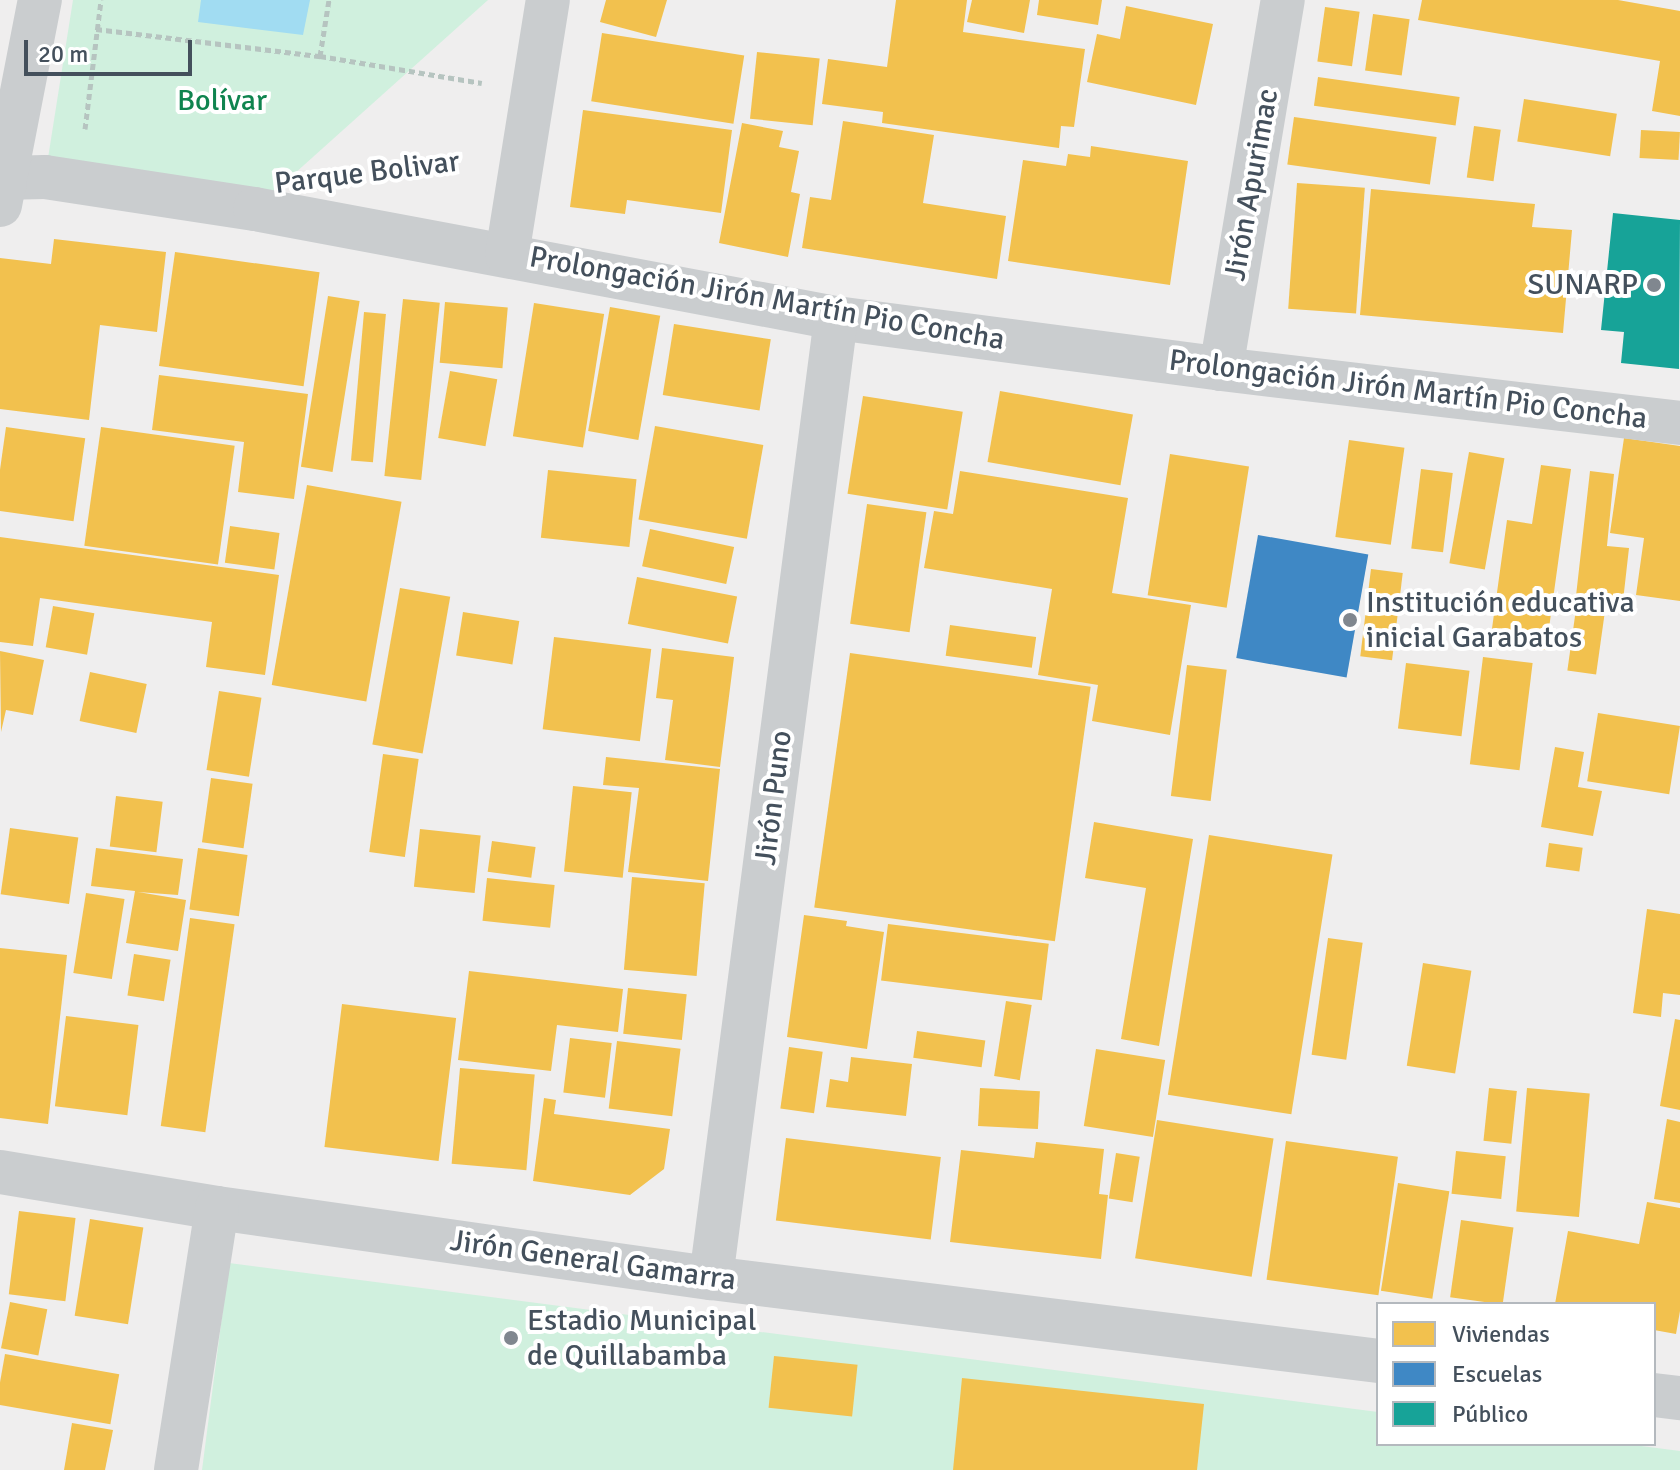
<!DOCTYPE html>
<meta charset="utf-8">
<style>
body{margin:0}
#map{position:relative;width:1680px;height:1470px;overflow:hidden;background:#efeeee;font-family:Signika,sans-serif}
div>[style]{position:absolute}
.green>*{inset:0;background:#d0f0de}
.water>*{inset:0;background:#a1dcf2}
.homes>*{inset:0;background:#f2c14e;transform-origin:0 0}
.schools>*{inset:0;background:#3f88c5;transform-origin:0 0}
.public>*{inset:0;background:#17a398}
.path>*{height:5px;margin-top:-2.5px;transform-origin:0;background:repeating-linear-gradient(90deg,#b6c4c0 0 6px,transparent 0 10px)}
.minor>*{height:44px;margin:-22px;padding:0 22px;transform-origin:22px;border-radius:22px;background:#cacdcf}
.dots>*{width:22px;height:22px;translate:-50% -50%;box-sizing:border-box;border:4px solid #fff;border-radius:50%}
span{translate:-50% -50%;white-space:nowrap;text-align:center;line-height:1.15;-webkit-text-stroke:8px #fff;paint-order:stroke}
.park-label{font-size:30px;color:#0f844f}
.street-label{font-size:30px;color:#44505c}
.poi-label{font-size:30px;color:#44505c}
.right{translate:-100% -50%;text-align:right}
.left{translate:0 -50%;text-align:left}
.legend{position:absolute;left:1376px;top:1302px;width:280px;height:144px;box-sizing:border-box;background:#fff;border:2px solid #b4b9be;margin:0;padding:10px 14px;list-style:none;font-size:24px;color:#44505c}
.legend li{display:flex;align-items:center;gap:16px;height:40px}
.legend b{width:40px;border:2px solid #b4b9be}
.scale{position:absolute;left:24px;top:40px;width:168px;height:36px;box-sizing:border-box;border:4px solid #44505c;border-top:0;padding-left:10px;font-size:24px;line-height:28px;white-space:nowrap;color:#44505c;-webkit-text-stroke:6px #fff;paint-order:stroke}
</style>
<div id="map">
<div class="green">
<i style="clip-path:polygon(73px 0,488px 0,255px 209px,45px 177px)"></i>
<i style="clip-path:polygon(229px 1263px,1378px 1412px,1378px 1444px,1626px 1444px,1680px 1451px,1680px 1470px,202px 1470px)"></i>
</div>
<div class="water">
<i style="clip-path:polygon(201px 0,310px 0,303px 35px,198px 22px)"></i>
</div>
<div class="homes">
<i style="clip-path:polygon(606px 0,667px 0,656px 37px,600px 22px)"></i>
<i style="clip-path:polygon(896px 0,967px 0,963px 32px,1085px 49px,1074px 127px,1061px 126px,1059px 148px,882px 123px,883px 112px,822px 104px,828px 59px,887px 67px)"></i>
<i style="clip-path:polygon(972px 0,1030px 0,1024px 33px,967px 22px)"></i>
<i style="clip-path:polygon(1039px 0,1102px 0,1098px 25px,1037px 15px)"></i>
<i style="clip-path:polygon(1422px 0,1618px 0,1680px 11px,1680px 116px,1652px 111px,1660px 61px,1418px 20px)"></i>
<i style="clip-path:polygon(1126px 6px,1213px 24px,1196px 105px,1087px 82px,1097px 34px,1120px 39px)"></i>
<i style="left:1325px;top:7px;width:35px;height:55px;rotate:8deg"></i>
<i style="left:1373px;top:14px;width:37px;height:57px;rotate:8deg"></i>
<i style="left:602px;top:33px;width:144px;height:69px;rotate:9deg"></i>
<i style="left:757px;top:52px;width:63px;height:67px;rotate:6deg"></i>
<i style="left:1318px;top:77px;width:143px;height:29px;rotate:8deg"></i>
<i style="left:1524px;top:99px;width:94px;height:43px;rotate:9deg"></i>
<i style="clip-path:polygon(583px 110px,732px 130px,721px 213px,627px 200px,625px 214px,570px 207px)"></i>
<i style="left:1294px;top:117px;width:144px;height:48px;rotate:8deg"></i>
<i style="clip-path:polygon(843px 121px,934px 135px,923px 203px,1006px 216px,997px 279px,802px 248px,810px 197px,831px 200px)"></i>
<i style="clip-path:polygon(742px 123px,783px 131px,779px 147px,799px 151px,791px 192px,800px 194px,788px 257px,719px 243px)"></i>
<i style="left:1474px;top:126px;width:27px;height:52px;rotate:8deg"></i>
<i style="left:1641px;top:130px;width:39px;height:28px;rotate:3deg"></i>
<i style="clip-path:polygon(1091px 146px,1188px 161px,1170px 285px,1008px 261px,1023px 160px,1066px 166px,1068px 154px,1090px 157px)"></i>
<i style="left:1297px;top:183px;width:68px;height:126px;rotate:4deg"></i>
<i style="clip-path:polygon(1371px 189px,1535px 204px,1532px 227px,1572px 230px,1563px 333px,1360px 315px)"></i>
<i style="clip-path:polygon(54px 239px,166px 252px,157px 332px,100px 325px,89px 420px,0 409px,0 258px,51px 264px)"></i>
<i style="left:175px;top:252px;width:146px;height:115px;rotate:8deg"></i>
<i style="left:328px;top:296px;width:32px;height:173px;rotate:9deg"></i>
<i style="left:403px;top:299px;width:37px;height:178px;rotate:6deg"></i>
<i style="left:445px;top:302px;width:63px;height:61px;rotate:5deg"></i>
<i style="left:534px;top:303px;width:71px;height:135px;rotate:9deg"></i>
<i style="left:610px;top:307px;width:51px;height:126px;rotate:10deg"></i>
<i style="left:364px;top:312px;width:22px;height:149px;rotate:5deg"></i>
<i style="left:674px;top:324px;width:98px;height:72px;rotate:9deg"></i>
<i style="left:450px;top:371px;width:48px;height:68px;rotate:10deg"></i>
<i style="clip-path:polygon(159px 375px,308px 394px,294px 499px,238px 492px,244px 442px,152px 430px)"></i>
<i style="left:1000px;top:391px;width:135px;height:72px;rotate:10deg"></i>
<i style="left:863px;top:396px;width:101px;height:99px;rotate:9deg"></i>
<i style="left:655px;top:426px;width:110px;height:95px;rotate:10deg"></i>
<i style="left:6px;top:427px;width:80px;height:84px;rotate:8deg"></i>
<i style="left:101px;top:427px;width:135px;height:120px;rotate:8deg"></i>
<i style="clip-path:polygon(1624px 438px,1680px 446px,1680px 601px,1636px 595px,1644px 538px,1610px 533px)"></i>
<i style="left:1349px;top:440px;width:56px;height:98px;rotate:8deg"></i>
<i style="left:1469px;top:452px;width:36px;height:113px;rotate:10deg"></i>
<i style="left:1170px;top:454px;width:80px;height:143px;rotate:9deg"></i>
<i style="clip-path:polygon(1541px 465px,1571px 469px,1546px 650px,1490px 643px,1507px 520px,1532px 524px)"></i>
<i style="left:1421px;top:469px;width:32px;height:80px;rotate:7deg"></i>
<i style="left:548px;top:470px;width:89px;height:68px;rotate:6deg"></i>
<i style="clip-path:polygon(960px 471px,1128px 498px,1112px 593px,1191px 605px,1170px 735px,1092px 721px,1098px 685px,1038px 675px,1052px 589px,924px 568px,934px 511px,953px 514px)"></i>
<i style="clip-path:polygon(1590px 471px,1614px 474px,1607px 546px,1629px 548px,1623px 601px,1576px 596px)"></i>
<i style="left:307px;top:485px;width:96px;height:203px;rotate:10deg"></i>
<i style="left:867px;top:504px;width:60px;height:121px;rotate:8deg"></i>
<i style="left:230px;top:526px;width:50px;height:37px;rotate:8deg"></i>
<i style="left:650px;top:529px;width:86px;height:38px;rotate:12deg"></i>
<i style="clip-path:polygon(0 537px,279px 575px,265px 675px,206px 667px,212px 622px,40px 598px,33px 646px,0 642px)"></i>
<i style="left:1371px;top:569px;width:32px;height:88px;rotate:7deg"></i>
<i style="left:637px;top:577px;width:102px;height:48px;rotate:11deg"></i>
<i style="left:400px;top:588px;width:51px;height:159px;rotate:10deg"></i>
<i style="left:53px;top:606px;width:42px;height:42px;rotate:10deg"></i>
<i style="left:1576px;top:609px;width:29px;height:62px;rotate:8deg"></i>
<i style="left:463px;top:612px;width:57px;height:44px;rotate:9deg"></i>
<i style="left:950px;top:625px;width:87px;height:31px;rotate:8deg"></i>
<i style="left:554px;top:637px;width:98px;height:93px;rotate:7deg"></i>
<i style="clip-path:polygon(662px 648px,734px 657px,720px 767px,665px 760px,673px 700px,656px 698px)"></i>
<i style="clip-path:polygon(0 651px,44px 660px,33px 715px,6px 710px,1px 732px)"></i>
<i style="left:850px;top:653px;width:243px;height:257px;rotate:8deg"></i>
<i style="left:1483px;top:657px;width:50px;height:108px;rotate:7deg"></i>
<i style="left:1406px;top:663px;width:64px;height:66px;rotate:7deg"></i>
<i style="left:1187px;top:665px;width:40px;height:132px;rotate:7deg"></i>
<i style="left:90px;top:672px;width:58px;height:50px;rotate:12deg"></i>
<i style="left:219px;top:691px;width:43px;height:80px;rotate:9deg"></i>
<i style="left:1598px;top:713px;width:83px;height:69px;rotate:9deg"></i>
<i style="clip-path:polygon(1555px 747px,1584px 752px,1578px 787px,1602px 791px,1593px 836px,1541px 827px)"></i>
<i style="left:383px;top:754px;width:36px;height:99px;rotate:8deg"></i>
<i style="clip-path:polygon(606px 757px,720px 769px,708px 881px,628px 872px,639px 788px,603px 785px)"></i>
<i style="left:211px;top:778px;width:42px;height:65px;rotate:8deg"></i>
<i style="left:573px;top:786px;width:59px;height:86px;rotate:6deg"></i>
<i style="left:116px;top:796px;width:47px;height:51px;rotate:7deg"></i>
<i style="clip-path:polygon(1094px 822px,1193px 839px,1159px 1046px,1121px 1039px,1146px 888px,1085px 878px)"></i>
<i style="left:10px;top:828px;width:69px;height:67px;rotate:8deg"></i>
<i style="left:420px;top:829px;width:61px;height:58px;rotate:6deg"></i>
<i style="left:1209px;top:835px;width:125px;height:263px;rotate:9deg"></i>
<i style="left:492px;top:841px;width:44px;height:31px;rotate:8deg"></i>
<i style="left:1549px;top:843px;width:34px;height:24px;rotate:8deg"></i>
<i style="clip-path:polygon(96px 848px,183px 859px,178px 895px,138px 892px,186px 900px,178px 951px,126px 943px,135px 891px,91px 886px)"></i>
<i style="left:198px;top:848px;width:50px;height:62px;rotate:8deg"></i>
<i style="left:632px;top:877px;width:73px;height:93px;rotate:5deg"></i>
<i style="left:487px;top:878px;width:68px;height:43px;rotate:6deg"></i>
<i style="left:86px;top:893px;width:39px;height:81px;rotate:9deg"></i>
<i style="clip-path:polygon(1647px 909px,1680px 914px,1680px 995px,1663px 993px,1661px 1017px,1633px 1013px)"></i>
<i style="clip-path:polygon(804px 915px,847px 921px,846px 926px,884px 932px,867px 1049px,787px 1037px)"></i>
<i style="left:190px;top:918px;width:45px;height:210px;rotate:8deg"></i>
<i style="left:888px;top:924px;width:162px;height:57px;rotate:7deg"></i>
<i style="left:1328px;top:938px;width:35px;height:118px;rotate:8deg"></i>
<i style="clip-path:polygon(0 948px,67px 955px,48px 1124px,0 1118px)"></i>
<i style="left:134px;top:954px;width:37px;height:42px;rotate:9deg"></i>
<i style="left:1423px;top:963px;width:49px;height:104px;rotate:9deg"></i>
<i style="clip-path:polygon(469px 971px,623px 989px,618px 1032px,557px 1025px,551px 1071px,458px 1060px)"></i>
<i style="left:628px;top:988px;width:59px;height:46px;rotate:6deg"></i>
<i style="left:1006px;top:1001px;width:26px;height:76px;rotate:9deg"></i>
<i style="left:342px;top:1004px;width:115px;height:144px;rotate:7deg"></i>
<i style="left:66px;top:1016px;width:73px;height:91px;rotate:7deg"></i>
<i style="clip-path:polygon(1675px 1019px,1680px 1020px,1680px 1110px,1660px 1106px)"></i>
<i style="left:917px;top:1031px;width:69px;height:27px;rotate:8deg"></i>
<i style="left:570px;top:1038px;width:42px;height:55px;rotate:7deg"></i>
<i style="left:617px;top:1041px;width:64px;height:68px;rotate:7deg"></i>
<i style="left:789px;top:1047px;width:34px;height:62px;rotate:8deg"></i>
<i style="left:1096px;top:1049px;width:70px;height:78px;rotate:9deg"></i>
<i style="clip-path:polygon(851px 1057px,912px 1064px,906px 1116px,826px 1107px,830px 1079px,848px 1082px)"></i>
<i style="left:460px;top:1068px;width:75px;height:96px;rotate:5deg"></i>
<i style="left:980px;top:1088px;width:60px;height:38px;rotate:3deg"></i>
<i style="left:1489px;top:1088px;width:28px;height:53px;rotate:6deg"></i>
<i style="left:1527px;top:1088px;width:63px;height:124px;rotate:5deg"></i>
<i style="clip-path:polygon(544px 1098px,556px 1100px,554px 1114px,670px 1129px,664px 1169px,630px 1195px,533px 1181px)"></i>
<i style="clip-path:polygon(1667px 1119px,1680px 1122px,1680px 1203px,1654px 1199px)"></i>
<i style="left:1157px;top:1120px;width:118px;height:140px;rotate:9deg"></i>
<i style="left:786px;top:1138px;width:156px;height:83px;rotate:7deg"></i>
<i style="left:1286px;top:1141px;width:113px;height:140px;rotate:8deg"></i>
<i style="clip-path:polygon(1036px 1142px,1104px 1149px,1099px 1194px,1108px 1195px,1101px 1259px,950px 1242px,961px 1150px,1034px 1158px)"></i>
<i style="left:1456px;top:1151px;width:50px;height:43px;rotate:6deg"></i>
<i style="left:1116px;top:1153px;width:24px;height:46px;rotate:9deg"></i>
<i style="left:1398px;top:1183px;width:52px;height:109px;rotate:9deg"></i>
<i style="clip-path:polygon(1647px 1202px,1680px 1208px,1680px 1311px,1676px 1334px,1654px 1330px,1654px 1304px,1555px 1304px,1568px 1231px,1639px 1244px)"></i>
<i style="left:19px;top:1211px;width:57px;height:84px;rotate:7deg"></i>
<i style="left:90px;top:1219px;width:54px;height:98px;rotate:9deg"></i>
<i style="left:1461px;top:1220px;width:53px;height:78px;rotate:8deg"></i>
<i style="left:10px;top:1302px;width:38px;height:47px;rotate:11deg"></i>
<i style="left:5px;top:1354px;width:116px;height:51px;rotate:10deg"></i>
<i style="left:774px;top:1356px;width:84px;height:52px;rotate:6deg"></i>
<i style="clip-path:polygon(962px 1378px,1204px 1404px,1197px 1470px,953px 1470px)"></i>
<i style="clip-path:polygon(72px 1423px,113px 1430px,105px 1470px,64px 1470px)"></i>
</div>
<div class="schools">
<i style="left:1258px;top:535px;width:112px;height:125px;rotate:10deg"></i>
</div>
<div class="public">
<i style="clip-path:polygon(1613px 213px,1680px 220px,1679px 369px,1621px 363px,1624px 332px,1601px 330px)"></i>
</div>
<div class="path">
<i style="left:96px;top:29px;width:226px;rotate:6.9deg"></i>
<i style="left:320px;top:56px;width:164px;rotate:9.5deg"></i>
<i style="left:320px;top:56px;width:57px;rotate:-80.9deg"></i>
<i style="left:85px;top:129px;width:130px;rotate:-82.9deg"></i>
</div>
<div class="minor">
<i style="left:0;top:178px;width:45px;rotate:-1.3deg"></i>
<i style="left:45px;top:177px;width:212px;rotate:8.7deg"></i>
<i style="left:255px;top:209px;width:591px;rotate:10.63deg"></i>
<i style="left:836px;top:318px;width:388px;rotate:7.5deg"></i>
<i style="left:1221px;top:369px;width:462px;rotate:6.7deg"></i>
<i style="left:0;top:205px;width:209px;rotate:-79deg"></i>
<i style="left:507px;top:255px;width:258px;rotate:-80.9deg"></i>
<i style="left:1221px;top:369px;width:374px;rotate:-80.5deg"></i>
<i style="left:0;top:1172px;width:220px;rotate:9.4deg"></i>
<i style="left:217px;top:1208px;width:499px;rotate:8.1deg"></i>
<i style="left:711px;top:1278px;width:672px;rotate:7.09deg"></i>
<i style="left:711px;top:1278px;width:968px;rotate:-82.58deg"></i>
<i style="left:1654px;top:1395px;width:26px;rotate:7deg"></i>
<i style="left:176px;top:1470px;width:265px;rotate:-81.1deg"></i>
</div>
<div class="dots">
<i style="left:1654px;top:285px;background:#80878f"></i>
<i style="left:1350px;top:620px;background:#80878f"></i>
<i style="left:511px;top:1338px;background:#80878f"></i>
</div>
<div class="park-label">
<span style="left:222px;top:101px">Bolívar</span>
</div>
<div class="street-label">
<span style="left:367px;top:173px;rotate:-7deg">Parque Bolivar</span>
<span style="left:1252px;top:185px;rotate:-80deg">Jirón Apurimac</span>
<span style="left:767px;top:299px;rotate:10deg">Prolongación Jirón Martín Pio Concha</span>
<span style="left:1408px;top:390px;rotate:7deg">Prolongación Jirón Martín Pio Concha</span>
<span style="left:774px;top:798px;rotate:-83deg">Jirón Puno</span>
<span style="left:593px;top:1261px;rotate:8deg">Jirón General Gamarra</span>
</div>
<div class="poi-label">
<span class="right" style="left:1638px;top:285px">SUNARP</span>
<span class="left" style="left:1366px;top:620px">Institución educativa<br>inicial Garabatos</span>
<span class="left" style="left:527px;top:1338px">Estadio Municipal<br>de Quillabamba</span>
</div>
<ul class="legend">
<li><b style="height:22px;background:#f2c14e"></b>Viviendas</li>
<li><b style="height:22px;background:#3f88c5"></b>Escuelas</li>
<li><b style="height:22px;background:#17a398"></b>Público</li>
</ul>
<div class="scale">20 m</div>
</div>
